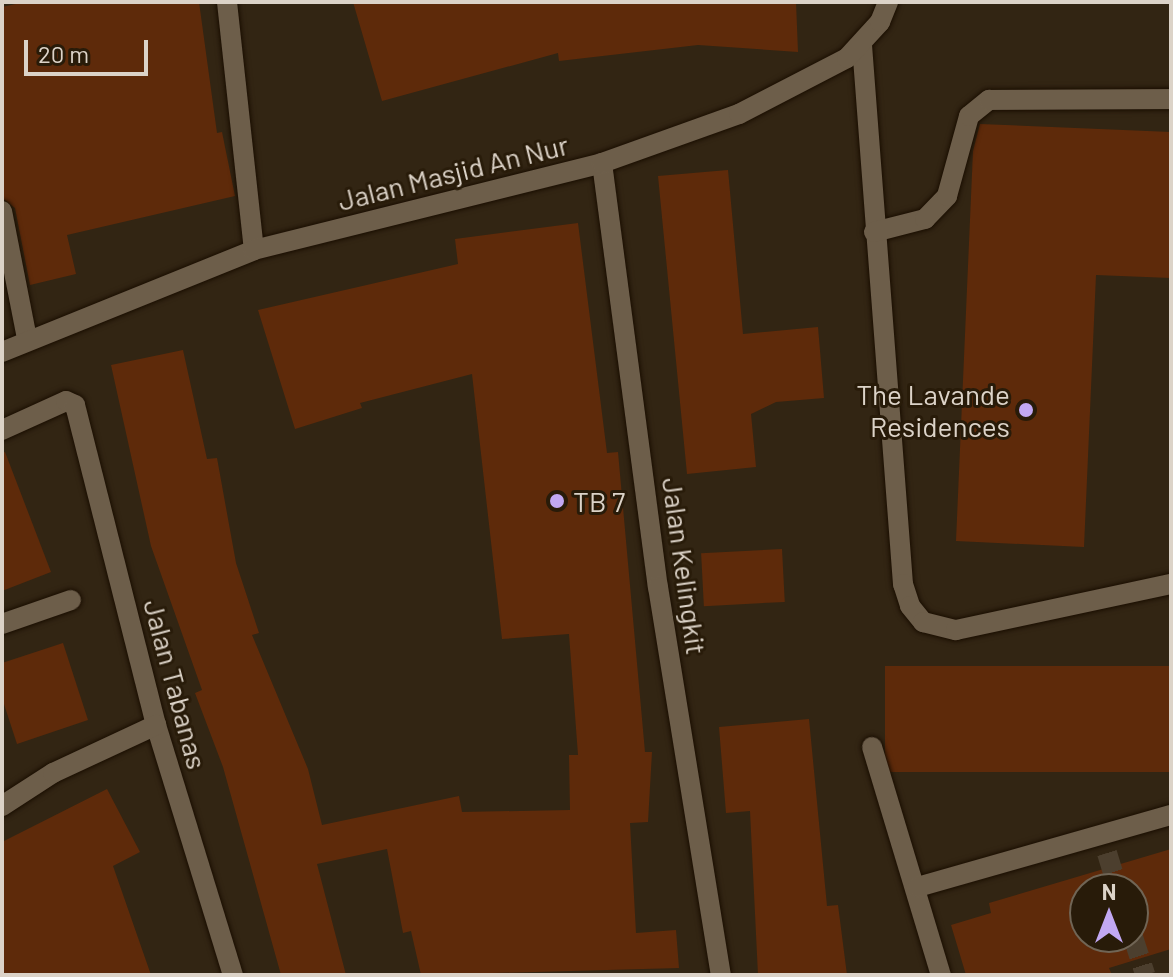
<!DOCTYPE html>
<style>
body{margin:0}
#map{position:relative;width:1173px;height:977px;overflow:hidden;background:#322513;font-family:Barlow,sans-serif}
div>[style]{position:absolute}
.building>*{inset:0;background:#5e2a0a;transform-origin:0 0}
.minor-tunnel>*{height:20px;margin-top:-10px;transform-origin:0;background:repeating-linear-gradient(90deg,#4c3f2e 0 20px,transparent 0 30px)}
.roads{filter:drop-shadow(0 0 2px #1a0e00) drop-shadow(0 0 2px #1a0e00)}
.minor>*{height:20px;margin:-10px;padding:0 10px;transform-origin:10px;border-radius:10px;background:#6d5e4a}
.dots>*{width:22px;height:22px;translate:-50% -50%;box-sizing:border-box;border:4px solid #281b09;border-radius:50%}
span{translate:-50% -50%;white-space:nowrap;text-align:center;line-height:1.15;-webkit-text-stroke:6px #281b09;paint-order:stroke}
.street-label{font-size:28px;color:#dcd3c8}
.poi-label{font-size:28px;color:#dcd3c8}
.right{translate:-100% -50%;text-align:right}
.left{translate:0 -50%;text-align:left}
.frame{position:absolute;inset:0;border:4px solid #dcd3c8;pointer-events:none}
.north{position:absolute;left:1069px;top:873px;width:80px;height:80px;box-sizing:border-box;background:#281b09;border:2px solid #706555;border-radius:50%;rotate:0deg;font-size:22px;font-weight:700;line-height:32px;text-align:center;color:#dcd3c8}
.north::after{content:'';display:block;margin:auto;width:28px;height:36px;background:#c2a8f3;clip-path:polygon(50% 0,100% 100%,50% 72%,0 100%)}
.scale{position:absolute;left:24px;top:40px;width:124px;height:36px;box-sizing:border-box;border:4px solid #dcd3c8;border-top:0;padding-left:10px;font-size:24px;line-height:28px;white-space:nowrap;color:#dcd3c8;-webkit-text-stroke:6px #281b09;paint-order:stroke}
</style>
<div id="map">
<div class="building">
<i style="clip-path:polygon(25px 2px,199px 2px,217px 133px,222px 132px,235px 196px,67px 235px,76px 274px,30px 285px,15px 208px,2px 198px,2px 7px)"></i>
<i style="clip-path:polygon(353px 2px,796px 2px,798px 52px,698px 45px,559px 61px,558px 53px,382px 101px)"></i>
<i style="clip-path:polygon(980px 124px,1171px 132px,1171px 278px,1096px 275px,1084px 547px,956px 541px,973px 151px)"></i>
<i style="clip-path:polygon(728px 170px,743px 334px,818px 327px,824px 398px,776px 402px,751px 414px,756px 467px,687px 474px,658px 176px)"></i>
<i style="clip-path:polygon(578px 223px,607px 453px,618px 452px,645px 752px,652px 752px,648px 822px,630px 823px,636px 933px,676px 930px,679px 968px,421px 975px,411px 931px,403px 933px,387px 849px,317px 864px,346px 975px,281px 975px,223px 767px,195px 693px,202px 690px,151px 546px,111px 365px,183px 350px,207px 459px,217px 458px,236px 563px,259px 633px,252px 635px,308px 769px,322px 825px,459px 796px,462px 812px,570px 810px,569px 755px,578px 755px,569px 634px,502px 639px,472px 374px,360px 403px,362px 408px,295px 429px,258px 310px,458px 264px,455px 239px)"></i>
<i style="clip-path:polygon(5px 452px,51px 572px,2px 591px,2px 453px)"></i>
<i style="left:782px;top:549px;width:53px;height:81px;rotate:87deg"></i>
<i style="clip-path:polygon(63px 643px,88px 720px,17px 744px,2px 698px,2px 663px)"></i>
<i style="left:1171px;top:666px;width:106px;height:286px;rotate:90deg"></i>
<i style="clip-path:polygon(809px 719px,827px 906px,838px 905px,847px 975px,758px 975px,750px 811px,726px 813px,719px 727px)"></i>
<i style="clip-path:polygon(107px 789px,140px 852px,113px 866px,151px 975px,2px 975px,2px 842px)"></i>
<i style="clip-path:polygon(evenodd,1171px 849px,1171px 949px,1109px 968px,1112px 975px,966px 975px,951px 925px,991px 913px,989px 903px,1171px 849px,1085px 889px,1133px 889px,1133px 937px,1085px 937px,1085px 889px)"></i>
</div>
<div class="minor-tunnel">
<i style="left:1107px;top:853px;width:38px;rotate:73deg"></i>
<i style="left:1133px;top:937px;width:40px;rotate:72deg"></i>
</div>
<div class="roads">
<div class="minor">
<i style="left:227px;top:2px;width:249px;rotate:83.8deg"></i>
<i style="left:862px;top:45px;width:541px;rotate:85.65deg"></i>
<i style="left:903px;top:584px;width:23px;rotate:72deg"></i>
<i style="left:910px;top:606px;width:21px;rotate:51deg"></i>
<i style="left:923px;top:622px;width:34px;rotate:14deg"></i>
<i style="left:956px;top:630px;width:220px;rotate:-12.1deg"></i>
<i style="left:602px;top:163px;width:428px;rotate:82.5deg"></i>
<i style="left:658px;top:587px;width:393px;rotate:80.8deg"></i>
<i style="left:2px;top:211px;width:130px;rotate:78.9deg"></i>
<i style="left:874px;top:232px;width:53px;rotate:-14.3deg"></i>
<i style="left:925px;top:219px;width:32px;rotate:-46deg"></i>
<i style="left:947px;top:196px;width:83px;rotate:-74.6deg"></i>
<i style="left:969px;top:116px;width:26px;rotate:-39deg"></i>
<i style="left:989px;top:100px;width:182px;rotate:-0.3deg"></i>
<i style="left:2px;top:352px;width:272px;rotate:-22deg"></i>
<i style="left:254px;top:250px;width:359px;rotate:-14deg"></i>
<i style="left:602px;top:163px;width:145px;rotate:-19.7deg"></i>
<i style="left:739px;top:114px;width:122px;rotate:-27.4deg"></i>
<i style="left:847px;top:58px;width:49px;rotate:-47.5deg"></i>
<i style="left:880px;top:22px;width:22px;rotate:-68deg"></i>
<i style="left:2px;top:430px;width:70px;rotate:-24.4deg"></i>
<i style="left:66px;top:401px;width:10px;rotate:24deg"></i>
<i style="left:75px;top:405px;width:330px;rotate:75.8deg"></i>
<i style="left:156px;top:725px;width:262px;rotate:72.9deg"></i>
<i style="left:2px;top:624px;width:73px;rotate:-19.2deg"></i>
<i style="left:872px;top:747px;width:238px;rotate:73.2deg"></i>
<i style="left:2px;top:806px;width:61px;rotate:-32.9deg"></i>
<i style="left:53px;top:773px;width:114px;rotate:-25deg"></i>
<i style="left:918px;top:887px;width:263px;rotate:-15.9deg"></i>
</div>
</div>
<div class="dots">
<i style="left:1026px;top:410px;background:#c2a8f3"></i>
<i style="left:557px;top:501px;background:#c2a8f3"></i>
</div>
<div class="street-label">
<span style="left:453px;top:172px;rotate:-14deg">Jalan Masjid An Nur</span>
<span style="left:685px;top:566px;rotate:82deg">Jalan Kelingkit</span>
<span style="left:176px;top:684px;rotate:75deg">Jalan Tabanas</span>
</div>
<div class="poi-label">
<span class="right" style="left:1010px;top:410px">The Lavande<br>Residences</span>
<span class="left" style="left:573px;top:501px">TB 7</span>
</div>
<div class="frame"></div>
<div class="north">N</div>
<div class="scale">20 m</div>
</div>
